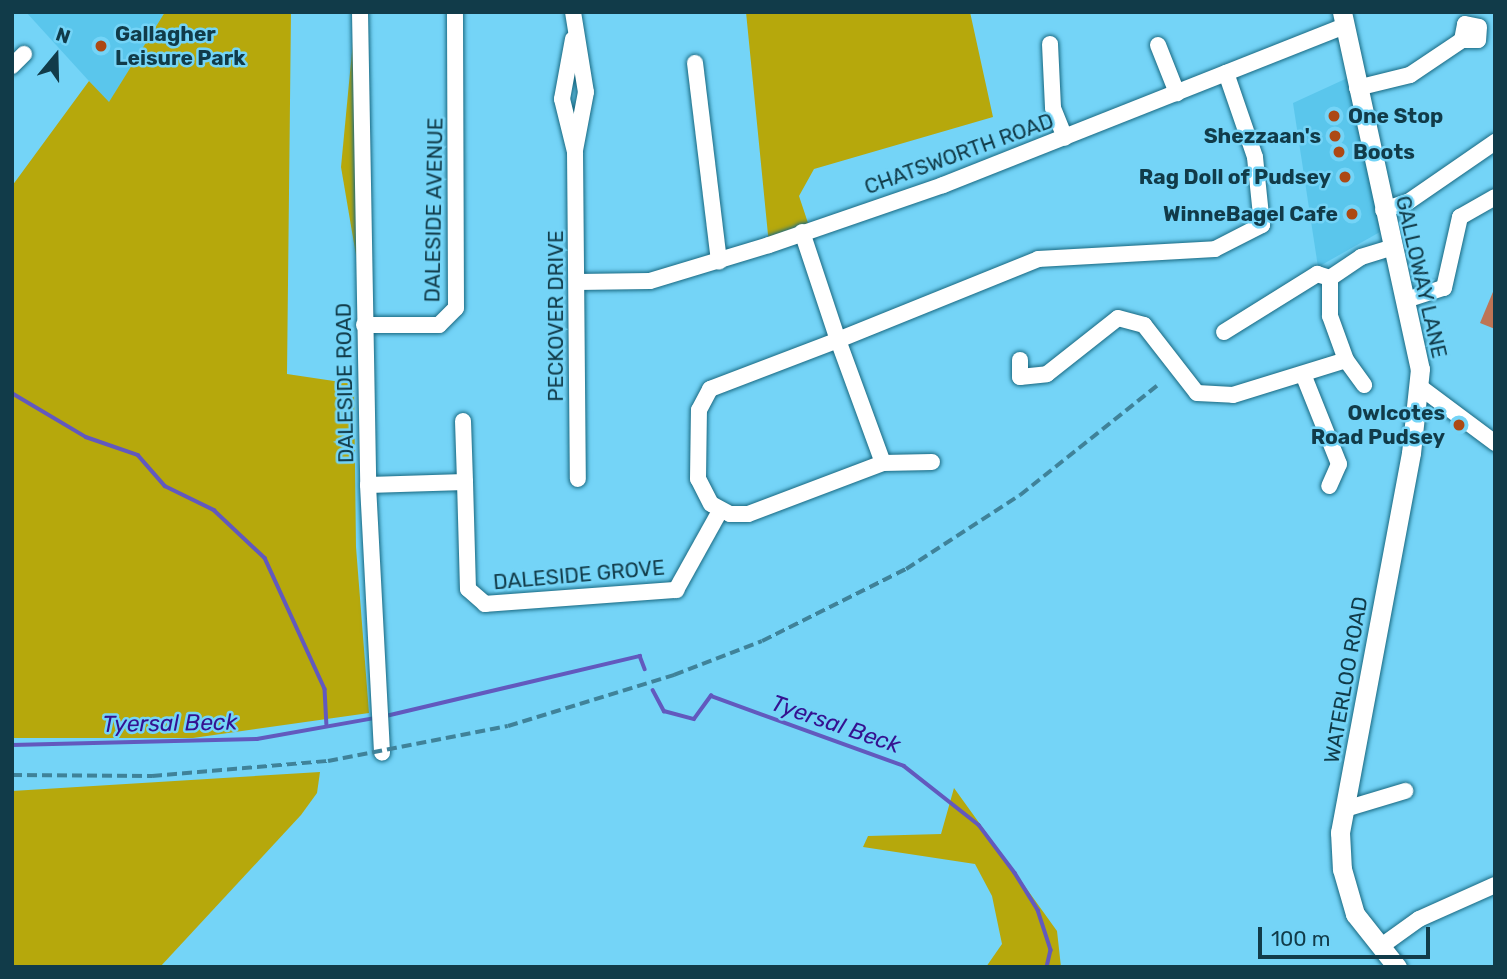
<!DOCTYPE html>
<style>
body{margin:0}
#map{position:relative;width:1507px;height:979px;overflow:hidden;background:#74d4f7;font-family:Rubik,sans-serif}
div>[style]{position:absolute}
.built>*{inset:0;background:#5ac6ec}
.green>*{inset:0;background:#b6a80c}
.stream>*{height:3.5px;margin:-1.75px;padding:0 1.75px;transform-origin:1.75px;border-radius:1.75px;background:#6259be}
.building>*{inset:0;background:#be7555}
.roads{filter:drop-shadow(0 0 2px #186881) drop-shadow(0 0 2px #186881)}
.minor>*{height:16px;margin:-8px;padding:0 8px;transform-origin:8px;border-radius:8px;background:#fff}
.major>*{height:19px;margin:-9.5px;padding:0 9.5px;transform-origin:9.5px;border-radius:9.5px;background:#fff}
.rail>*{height:3.5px;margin-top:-1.75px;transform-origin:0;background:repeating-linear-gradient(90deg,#3f8299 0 10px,transparent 0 15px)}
.dots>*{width:19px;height:19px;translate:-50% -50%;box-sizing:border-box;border:4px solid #74d4f7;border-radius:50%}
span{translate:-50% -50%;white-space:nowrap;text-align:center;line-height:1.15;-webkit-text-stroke:5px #74d4f7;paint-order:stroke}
.poi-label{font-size:21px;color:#113b49;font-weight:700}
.left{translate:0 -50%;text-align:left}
.right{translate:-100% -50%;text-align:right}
.street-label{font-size:21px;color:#113b49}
.water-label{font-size:23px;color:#351290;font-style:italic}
.frame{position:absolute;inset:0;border:14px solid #113b49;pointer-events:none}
.north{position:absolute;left:21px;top:21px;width:70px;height:70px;-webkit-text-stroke:5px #74d4f7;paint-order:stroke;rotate:19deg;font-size:19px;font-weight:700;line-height:28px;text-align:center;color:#113b49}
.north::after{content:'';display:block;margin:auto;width:24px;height:32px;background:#113b49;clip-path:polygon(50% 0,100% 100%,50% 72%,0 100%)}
.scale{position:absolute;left:1258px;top:927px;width:172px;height:32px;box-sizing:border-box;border:4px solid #113b49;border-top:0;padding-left:9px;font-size:21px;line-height:24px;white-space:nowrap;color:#113b49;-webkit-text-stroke:5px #74d4f7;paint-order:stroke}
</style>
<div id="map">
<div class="built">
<i style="clip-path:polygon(26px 12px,165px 12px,109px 103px)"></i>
<i style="clip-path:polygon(1354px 75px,1387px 228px,1318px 267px,1293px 103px)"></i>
</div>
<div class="green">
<i style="clip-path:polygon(165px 12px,291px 12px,287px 374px,354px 384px,356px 547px,369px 713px,193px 738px,12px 738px,12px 186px,89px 81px,109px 102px)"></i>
<i style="clip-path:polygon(746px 12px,970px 12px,993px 117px,814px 169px,799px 196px,810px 229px,769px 245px)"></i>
<i style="clip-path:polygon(353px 41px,358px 267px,341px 167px)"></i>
<i style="clip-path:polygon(320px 772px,317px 793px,301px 815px,160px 967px,12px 967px,12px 791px)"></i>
<i style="clip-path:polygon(954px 788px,1057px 931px,1061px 967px,986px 967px,1002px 944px,992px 896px,975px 864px,863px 847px,868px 836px,941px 834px)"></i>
</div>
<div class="stream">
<i style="left:12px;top:393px;width:86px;rotate:30.7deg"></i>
<i style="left:86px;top:437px;width:55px;rotate:19.1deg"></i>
<i style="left:138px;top:455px;width:41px;rotate:48.9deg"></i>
<i style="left:165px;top:486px;width:55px;rotate:26.1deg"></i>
<i style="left:214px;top:510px;width:70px;rotate:43.3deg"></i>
<i style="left:265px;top:558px;width:144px;rotate:65.4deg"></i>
<i style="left:325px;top:689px;width:35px;rotate:87deg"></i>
<i style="left:653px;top:690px;width:24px;rotate:62deg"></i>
<i style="left:664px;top:711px;width:31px;rotate:15deg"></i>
<i style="left:694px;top:719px;width:29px;rotate:-54deg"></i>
<i style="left:711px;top:696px;width:205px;rotate:19.9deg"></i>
<i style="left:904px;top:766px;width:95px;rotate:38.2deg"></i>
<i style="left:979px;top:825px;width:60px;rotate:53.1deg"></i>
<i style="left:1015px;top:873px;width:44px;rotate:58.1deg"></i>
<i style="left:1038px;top:910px;width:42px;rotate:72deg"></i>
<i style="left:1051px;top:950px;width:17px;rotate:103deg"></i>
<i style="left:386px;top:716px;width:261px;rotate:-13.3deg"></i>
<i style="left:640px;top:656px;width:14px;rotate:69deg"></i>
<i style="left:12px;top:745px;width:245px;rotate:-1.4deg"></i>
<i style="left:257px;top:739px;width:120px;rotate:-10.1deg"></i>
</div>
<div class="building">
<i style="clip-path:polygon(1495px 287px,1495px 329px,1480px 323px)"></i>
</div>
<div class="roads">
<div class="minor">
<i style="left:360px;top:12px;width:473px;rotate:89deg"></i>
<i style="left:368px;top:485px;width:268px;rotate:87deg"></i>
<i style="left:573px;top:12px;width:81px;rotate:80.8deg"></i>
<i style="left:586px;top:92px;width:59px;rotate:100.7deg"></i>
<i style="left:573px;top:39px;width:61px;rotate:100.4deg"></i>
<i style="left:562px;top:99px;width:55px;rotate:76.2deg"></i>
<i style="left:575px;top:152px;width:327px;rotate:89.5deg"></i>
<i style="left:1050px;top:44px;width:64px;rotate:87.3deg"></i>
<i style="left:1053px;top:108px;width:32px;rotate:68deg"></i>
<i style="left:1158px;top:45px;width:52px;rotate:68.4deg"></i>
<i style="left:695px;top:63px;width:200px;rotate:83.1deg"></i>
<i style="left:12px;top:66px;width:17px;rotate:-45deg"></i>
<i style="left:1357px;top:88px;width:55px;rotate:-13.8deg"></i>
<i style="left:1410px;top:75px;width:63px;rotate:-33.9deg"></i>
<i style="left:1462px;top:40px;width:16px;rotate:-79deg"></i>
<i style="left:1465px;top:24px;width:14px;rotate:12deg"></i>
<i style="left:1479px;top:27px;width:13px;rotate:94deg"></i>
<i style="left:1478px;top:40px;width:16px;rotate:180deg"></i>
<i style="left:1383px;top:210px;width:26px;rotate:-18deg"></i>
<i style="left:1408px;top:202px;width:106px;rotate:-34.6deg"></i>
<i style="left:802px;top:232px;width:114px;rotate:71.6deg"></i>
<i style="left:838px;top:340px;width:131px;rotate:69.9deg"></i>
<i style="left:883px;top:463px;width:144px;rotate:159.3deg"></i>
<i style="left:748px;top:514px;width:18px;rotate:180deg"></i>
<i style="left:730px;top:514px;width:21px;rotate:-152deg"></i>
<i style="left:711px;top:504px;width:28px;rotate:-117deg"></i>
<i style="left:698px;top:479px;width:69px;rotate:-89.2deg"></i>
<i style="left:699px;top:410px;width:24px;rotate:-62deg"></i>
<i style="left:710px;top:389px;width:137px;rotate:-20.9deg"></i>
<i style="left:838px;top:340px;width:216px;rotate:-22deg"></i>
<i style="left:1038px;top:259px;width:177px;rotate:-3.2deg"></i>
<i style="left:1215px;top:249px;width:53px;rotate:-27.1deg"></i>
<i style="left:1262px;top:225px;width:68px;rotate:-95.9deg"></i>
<i style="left:1255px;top:157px;width:89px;rotate:-109deg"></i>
<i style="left:577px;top:282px;width:73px;rotate:-0.8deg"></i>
<i style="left:650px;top:281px;width:124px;rotate:-16.8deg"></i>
<i style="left:769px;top:245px;width:184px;rotate:-19deg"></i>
<i style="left:943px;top:185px;width:432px;rotate:-21.6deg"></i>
<i style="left:1406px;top:300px;width:40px;rotate:-18deg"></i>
<i style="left:1444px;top:288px;width:73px;rotate:-77.3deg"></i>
<i style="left:1460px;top:217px;width:40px;rotate:-29.7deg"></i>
<i style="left:364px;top:325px;width:75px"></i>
<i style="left:439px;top:325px;width:24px;rotate:-45deg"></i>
<i style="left:456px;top:308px;width:296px;rotate:-90.2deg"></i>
<i style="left:1224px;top:332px;width:110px;rotate:-31.9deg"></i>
<i style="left:1317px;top:274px;width:14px;rotate:17deg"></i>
<i style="left:1020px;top:360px;width:17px;rotate:90deg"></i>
<i style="left:1020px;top:377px;width:27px;rotate:-6deg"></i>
<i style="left:1047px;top:374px;width:90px;rotate:-38.3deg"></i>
<i style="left:1118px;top:318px;width:27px;rotate:15deg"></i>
<i style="left:1144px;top:325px;width:86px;rotate:52.1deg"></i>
<i style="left:1197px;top:393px;width:36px;rotate:3deg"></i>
<i style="left:1233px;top:395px;width:118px;rotate:-17.2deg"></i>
<i style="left:1346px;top:360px;width:47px;rotate:-110deg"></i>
<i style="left:1330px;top:316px;width:38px;rotate:-90deg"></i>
<i style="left:1330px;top:278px;width:37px;rotate:-34deg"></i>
<i style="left:1361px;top:257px;width:31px;rotate:-17deg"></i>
<i style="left:1346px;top:360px;width:31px;rotate:54deg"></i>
<i style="left:1303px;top:374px;width:97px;rotate:68.2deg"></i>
<i style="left:1339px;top:464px;width:24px;rotate:114deg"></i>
<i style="left:1420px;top:387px;width:94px;rotate:36.7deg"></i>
<i style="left:463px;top:421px;width:61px;rotate:88.1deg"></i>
<i style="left:883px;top:463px;width:49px;rotate:-1.2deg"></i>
<i style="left:368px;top:485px;width:97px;rotate:-1.8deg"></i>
<i style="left:465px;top:482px;width:107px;rotate:88.4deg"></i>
<i style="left:468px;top:589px;width:23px;rotate:41deg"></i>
<i style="left:485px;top:604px;width:192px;rotate:-4.2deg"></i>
<i style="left:676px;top:590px;width:90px;rotate:-60.9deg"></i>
<i style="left:1345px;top:809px;width:63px;rotate:-16.7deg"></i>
<i style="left:1380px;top:947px;width:48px;rotate:-35.7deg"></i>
<i style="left:1419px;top:919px;width:83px;rotate:-24.1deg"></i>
</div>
<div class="major">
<i style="left:1342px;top:12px;width:365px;rotate:77.7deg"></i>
<i style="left:1420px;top:369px;width:84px;rotate:96.1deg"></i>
<i style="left:1411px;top:453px;width:386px;rotate:100.6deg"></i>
<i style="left:1340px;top:832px;width:37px;rotate:87deg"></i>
<i style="left:1342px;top:869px;width:47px;rotate:73.9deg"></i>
<i style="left:1355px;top:914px;width:68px;rotate:51.6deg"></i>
</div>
</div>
<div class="rail">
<i style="left:12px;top:775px;width:140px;rotate:0.4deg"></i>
<i style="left:152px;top:776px;width:177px;rotate:-4.9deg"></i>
<i style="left:328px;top:761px;width:183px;rotate:-11deg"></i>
<i style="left:508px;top:726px;width:174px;rotate:-17.1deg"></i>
<i style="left:674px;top:675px;width:94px;rotate:-21.1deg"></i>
<i style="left:762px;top:641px;width:161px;rotate:-26.6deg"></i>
<i style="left:906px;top:569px;width:136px;rotate:-33deg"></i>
<i style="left:1020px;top:495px;width:176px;rotate:-38.6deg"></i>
</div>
<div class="dots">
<i style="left:101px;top:46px;background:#ad4914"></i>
<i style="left:1334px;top:116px;background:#ad4914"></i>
<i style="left:1335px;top:136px;background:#ad4914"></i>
<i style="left:1339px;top:152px;background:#ad4914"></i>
<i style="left:1345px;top:177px;background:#ad4914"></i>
<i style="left:1352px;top:214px;background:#ad4914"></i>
<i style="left:1459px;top:425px;background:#ad4914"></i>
</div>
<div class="poi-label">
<span class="left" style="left:115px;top:46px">Gallagher<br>Leisure Park</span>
<span class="left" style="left:1348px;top:116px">One Stop</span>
<span class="right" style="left:1321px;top:136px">Shezzaan's</span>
<span class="left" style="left:1353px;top:152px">Boots</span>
<span class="right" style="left:1331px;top:177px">Rag Doll of Pudsey</span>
<span class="right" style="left:1338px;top:214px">WinneBagel Cafe</span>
<span class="right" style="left:1445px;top:425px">Owlcotes<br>Road Pudsey</span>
</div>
<div class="street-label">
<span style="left:959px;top:154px;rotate:-20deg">CHATSWORTH ROAD</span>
<span style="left:434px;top:210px;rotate:-89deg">DALESIDE AVENUE</span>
<span style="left:1421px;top:277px;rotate:77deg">GALLOWAY LANE</span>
<span style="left:556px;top:316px;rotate:-90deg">PECKOVER DRIVE</span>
<span style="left:345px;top:383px;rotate:-91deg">DALESIDE ROAD</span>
<span style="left:579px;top:575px;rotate:-5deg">DALESIDE GROVE</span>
<span style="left:1346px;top:680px;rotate:-80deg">WATERLOO ROAD</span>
</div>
<div class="water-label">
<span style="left:170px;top:723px;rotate:-1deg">Tyersal Beck</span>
<span style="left:836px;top:724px;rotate:19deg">Tyersal Beck</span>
</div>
<div class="frame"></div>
<div class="north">N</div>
<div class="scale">100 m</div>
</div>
